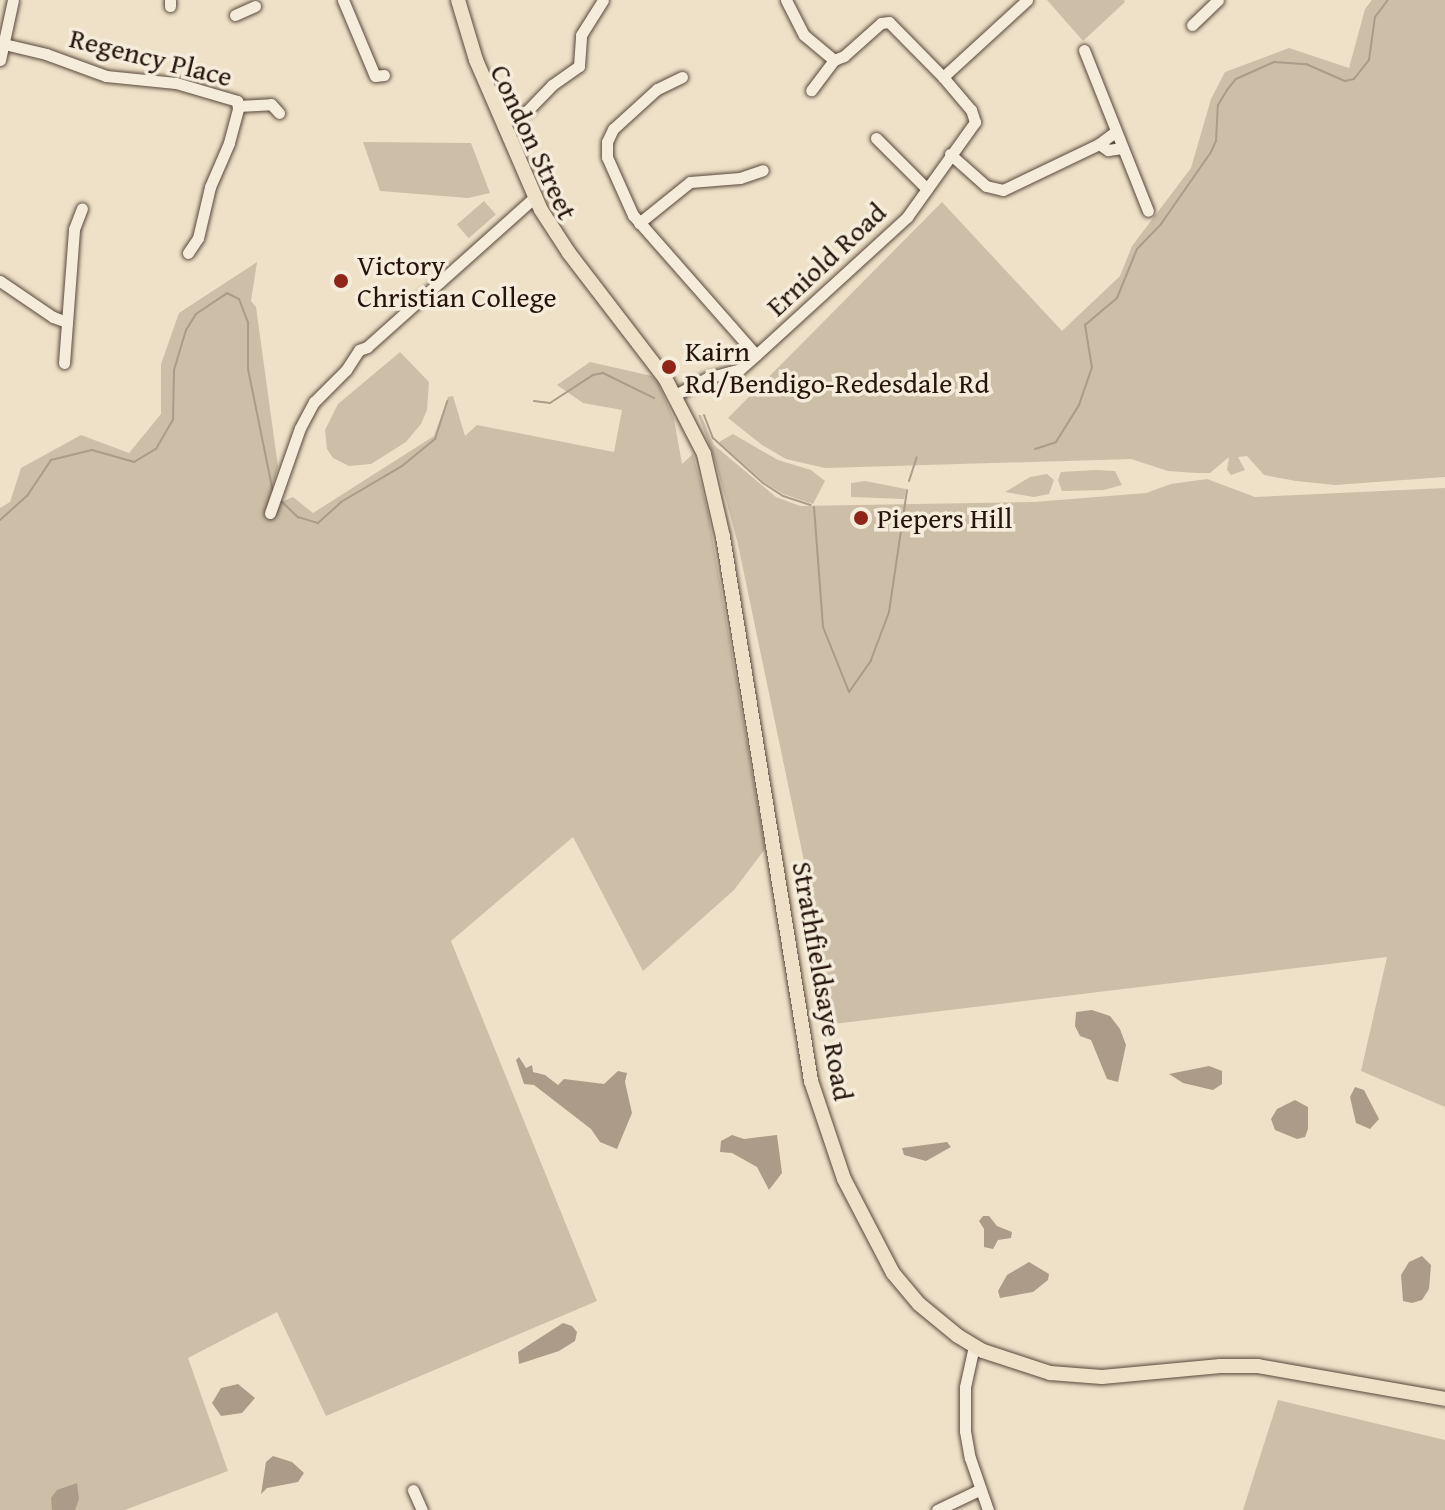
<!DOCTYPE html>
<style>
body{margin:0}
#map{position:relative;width:1445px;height:1510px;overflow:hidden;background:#efe1c8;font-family:"Gentium Book Plus",serif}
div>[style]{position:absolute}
.green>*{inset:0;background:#cdbea8;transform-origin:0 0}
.water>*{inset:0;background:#ab9b88}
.stream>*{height:2px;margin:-1px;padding:0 1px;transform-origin:1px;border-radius:1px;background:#ab9b88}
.roads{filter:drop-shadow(0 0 2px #58473b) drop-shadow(0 0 2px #58473b)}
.minor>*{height:11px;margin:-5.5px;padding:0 5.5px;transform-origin:5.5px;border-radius:5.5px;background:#f5ecdb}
.major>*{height:14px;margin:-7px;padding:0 7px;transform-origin:7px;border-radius:7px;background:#efe1c8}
.dots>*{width:22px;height:22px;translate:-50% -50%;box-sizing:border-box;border:4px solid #f5ecdb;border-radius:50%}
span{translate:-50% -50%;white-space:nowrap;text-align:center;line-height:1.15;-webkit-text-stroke:7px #f5ecdb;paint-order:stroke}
.street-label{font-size:28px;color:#26140c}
.poi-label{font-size:28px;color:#26140c}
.left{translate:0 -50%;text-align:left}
</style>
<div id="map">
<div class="green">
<i style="clip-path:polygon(1047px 0,1124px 0,1125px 2px,1083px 41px)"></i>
<i style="clip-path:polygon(1372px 0,1445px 0,1445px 477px,1335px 485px,1296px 481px,1264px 475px,1247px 456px,1238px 457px,1245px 470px,1231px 475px,1227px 470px,1229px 457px,1210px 473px,1197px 473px,1168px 471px,1131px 459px,825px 468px,786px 459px,762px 445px,728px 418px,942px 202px,1062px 331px,1120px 276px,1132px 246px,1191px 168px,1211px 99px,1225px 72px,1289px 48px,1349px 68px,1365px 9px)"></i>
<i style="clip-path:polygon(363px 142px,471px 143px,490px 193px,468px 198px,380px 191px)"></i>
<i style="left:484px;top:201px;width:18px;height:36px;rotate:49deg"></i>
<i style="clip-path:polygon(257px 262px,251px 301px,256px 307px,278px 467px,270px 497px,272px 506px,293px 497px,313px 513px,434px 436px,448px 397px,453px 396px,465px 436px,477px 425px,614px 452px,622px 410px,583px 403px,557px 385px,590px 362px,652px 376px,658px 383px,674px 419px,682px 464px,693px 454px,708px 512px,765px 849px,734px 890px,643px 971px,573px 837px,451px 941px,597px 1301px,326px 1416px,277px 1312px,188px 1358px,228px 1471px,125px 1510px,0 1510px,0 508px,10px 502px,21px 468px,81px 435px,129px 453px,161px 414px,161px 364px,179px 313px)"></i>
<i style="clip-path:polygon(400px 352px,429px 382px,427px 410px,421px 424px,406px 442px,371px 464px,349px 466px,333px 458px,327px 449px,325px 430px,338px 404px)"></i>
<i style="clip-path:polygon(698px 415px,701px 415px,714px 445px,776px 497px,800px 506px,1034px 502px,1146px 493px,1171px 484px,1207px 479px,1255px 497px,1445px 488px,1445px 1107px,1361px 1071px,1387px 957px,825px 1025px,813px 904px,737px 540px,714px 457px)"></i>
<i style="clip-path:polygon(733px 434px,778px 460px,811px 470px,825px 481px,813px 504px,783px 494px,765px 483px,719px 442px)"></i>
<i style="clip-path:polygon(1096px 470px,1115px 471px,1122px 485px,1104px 490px,1062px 491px,1058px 480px,1061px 472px)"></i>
<i style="clip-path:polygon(1047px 474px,1054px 480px,1049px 494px,1034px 497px,1005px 492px,1030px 477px)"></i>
<i style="clip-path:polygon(865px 481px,906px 489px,904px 499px,851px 497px,851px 483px)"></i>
<i style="clip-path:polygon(1278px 1400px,1445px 1440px,1445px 1510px,1243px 1510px)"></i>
</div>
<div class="water">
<i style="clip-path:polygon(1092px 1010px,1110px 1016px,1120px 1029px,1126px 1045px,1118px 1082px,1107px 1079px,1091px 1040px,1080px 1036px,1075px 1026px,1076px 1012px)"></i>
<i style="clip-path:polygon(519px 1057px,526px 1068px,532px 1065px,533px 1072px,545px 1075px,558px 1085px,564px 1079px,604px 1084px,618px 1071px,627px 1073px,625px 1082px,632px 1113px,617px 1149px,600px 1142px,591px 1129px,534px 1085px,524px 1084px,516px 1060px)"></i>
<i style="clip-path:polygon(1209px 1066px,1222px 1071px,1222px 1084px,1213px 1090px,1183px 1083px,1169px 1074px)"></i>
<i style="clip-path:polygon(1355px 1087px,1364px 1090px,1379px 1119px,1370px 1129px,1356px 1123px,1350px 1097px)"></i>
<i style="clip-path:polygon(1295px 1100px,1308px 1107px,1308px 1129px,1305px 1137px,1297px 1139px,1275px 1130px,1271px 1119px,1277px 1109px)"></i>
<i style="clip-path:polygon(732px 1135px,744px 1139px,777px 1135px,782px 1173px,769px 1190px,757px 1167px,732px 1153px,720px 1152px,721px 1141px)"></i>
<i style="clip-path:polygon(947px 1142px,951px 1147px,926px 1161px,904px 1155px,902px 1148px)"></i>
<i style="clip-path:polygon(983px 1216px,989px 1216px,997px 1226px,1012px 1232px,1011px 1238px,998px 1240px,993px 1249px,984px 1247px,984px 1229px,979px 1221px)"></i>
<i style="clip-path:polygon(1422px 1256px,1431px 1265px,1429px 1289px,1422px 1300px,1412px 1303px,1403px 1301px,1401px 1275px,1409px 1262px)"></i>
<i style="clip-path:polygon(1029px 1262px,1049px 1274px,1048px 1280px,1033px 1292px,1000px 1298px,998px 1291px,1007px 1275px)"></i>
<i style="clip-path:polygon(563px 1323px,572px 1326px,577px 1332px,575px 1341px,559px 1351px,519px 1364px,518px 1352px)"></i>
<i style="clip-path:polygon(238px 1384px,255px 1398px,242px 1413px,221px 1416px,212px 1403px,221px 1388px)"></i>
<i style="clip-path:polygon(273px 1456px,292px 1462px,304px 1473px,298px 1482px,267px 1488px,261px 1494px,266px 1462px)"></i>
<i style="clip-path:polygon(77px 1483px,79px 1499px,75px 1510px,52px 1510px,51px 1498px,57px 1490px)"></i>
</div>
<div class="stream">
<i style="left:534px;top:401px;width:16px;rotate:7deg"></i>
<i style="left:550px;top:403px;width:51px;rotate:-33.1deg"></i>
<i style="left:593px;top:375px;width:10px;rotate:-11deg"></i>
<i style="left:603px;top:373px;width:57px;rotate:26.1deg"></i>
<i style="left:704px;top:415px;width:25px;rotate:69deg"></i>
<i style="left:713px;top:438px;width:67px;rotate:42deg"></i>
<i style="left:763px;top:483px;width:24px;rotate:33deg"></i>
<i style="left:783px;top:496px;width:29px;rotate:18deg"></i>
<i style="left:1035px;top:449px;width:22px;rotate:-18deg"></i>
<i style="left:1056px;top:442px;width:44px;rotate:-58.1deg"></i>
<i style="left:1079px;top:405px;width:39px;rotate:-71deg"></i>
<i style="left:1092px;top:368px;width:44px;rotate:-99.2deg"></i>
<i style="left:1085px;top:325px;width:42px;rotate:-40.2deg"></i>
<i style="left:1117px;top:298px;width:53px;rotate:-67.8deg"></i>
<i style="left:1137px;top:249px;width:35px;rotate:-46deg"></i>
<i style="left:1161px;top:224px;width:88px;rotate:-55.2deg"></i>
<i style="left:1211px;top:152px;width:12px;rotate:-66deg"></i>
<i style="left:1216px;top:141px;width:36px;rotate:-87deg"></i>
<i style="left:1218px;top:105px;width:17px;rotate:-59deg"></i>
<i style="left:1227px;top:90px;width:14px;rotate:-51deg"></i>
<i style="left:1236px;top:79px;width:42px;rotate:-24.1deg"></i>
<i style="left:1274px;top:62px;width:32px;rotate:4deg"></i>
<i style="left:1306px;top:64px;width:43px;rotate:23.6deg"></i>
<i style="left:1345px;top:81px;width:9px;rotate:-13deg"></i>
<i style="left:1354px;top:79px;width:24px;rotate:-52deg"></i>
<i style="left:1369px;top:60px;width:43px;rotate:-82.1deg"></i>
<i style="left:1375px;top:17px;width:21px;rotate:-53deg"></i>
<i style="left:909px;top:481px;width:25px;rotate:-72deg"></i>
<i style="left:278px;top:498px;width:28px;rotate:44deg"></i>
<i style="left:298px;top:517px;width:21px;rotate:17deg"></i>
<i style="left:318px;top:523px;width:31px;rotate:-42deg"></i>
<i style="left:341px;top:502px;width:71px;rotate:-30.5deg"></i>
<i style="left:402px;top:466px;width:43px;rotate:-39.3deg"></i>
<i style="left:435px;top:439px;width:40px;rotate:-72deg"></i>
<i style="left:814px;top:507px;width:120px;rotate:85.7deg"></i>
<i style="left:823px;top:627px;width:70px;rotate:68.2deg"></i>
<i style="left:849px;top:692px;width:39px;rotate:-55deg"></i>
<i style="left:871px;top:660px;width:51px;rotate:-69.4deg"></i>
<i style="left:889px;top:612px;width:123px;rotate:-81.6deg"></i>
<i style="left:0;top:520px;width:36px;rotate:-42deg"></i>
<i style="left:27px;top:496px;width:43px;rotate:-56.3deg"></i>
<i style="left:51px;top:460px;width:42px;rotate:-13.7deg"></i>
<i style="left:92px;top:450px;width:44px;rotate:15.9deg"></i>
<i style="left:134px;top:462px;width:26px;rotate:-31deg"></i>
<i style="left:156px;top:449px;width:34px;rotate:-60deg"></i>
<i style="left:173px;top:419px;width:49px;rotate:-88.8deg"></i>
<i style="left:174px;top:370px;width:42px;rotate:-73.3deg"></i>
<i style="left:186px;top:330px;width:19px;rotate:-58deg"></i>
<i style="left:196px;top:314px;width:37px;rotate:-34deg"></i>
<i style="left:227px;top:293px;width:13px;rotate:27deg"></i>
<i style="left:239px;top:299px;width:25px;rotate:69deg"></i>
<i style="left:248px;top:322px;width:47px;rotate:90deg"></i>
<i style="left:248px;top:369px;width:126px;rotate:78.5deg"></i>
</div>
<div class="roads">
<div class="minor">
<i style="left:343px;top:0;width:82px;rotate:67.2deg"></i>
<i style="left:375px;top:76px;width:9px;rotate:-6deg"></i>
<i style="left:786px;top:0;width:39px;rotate:63deg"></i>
<i style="left:804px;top:35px;width:39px;rotate:40deg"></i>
<i style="left:170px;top:6px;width:6px;rotate:-90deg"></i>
<i style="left:235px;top:15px;width:22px;rotate:-24deg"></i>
<i style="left:1192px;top:25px;width:36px;rotate:-44deg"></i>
<i style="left:4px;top:44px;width:43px;rotate:13.4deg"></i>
<i style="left:46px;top:54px;width:64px;rotate:20.1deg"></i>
<i style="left:106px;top:76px;width:70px;rotate:5.7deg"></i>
<i style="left:176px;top:83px;width:64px;rotate:16.4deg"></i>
<i style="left:237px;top:101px;width:8px;rotate:83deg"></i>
<i style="left:238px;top:109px;width:35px;rotate:105deg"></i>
<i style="left:229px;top:143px;width:48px;rotate:113.4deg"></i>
<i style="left:210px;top:187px;width:52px;rotate:103.2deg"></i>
<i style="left:198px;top:238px;width:18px;rotate:124deg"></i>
<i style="left:1084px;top:50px;width:173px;rotate:68.3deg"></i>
<i style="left:0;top:60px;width:61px;rotate:-77.8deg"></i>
<i style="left:682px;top:77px;width:28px;rotate:154deg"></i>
<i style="left:657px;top:89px;width:59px;rotate:137.7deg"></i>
<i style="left:613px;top:129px;width:14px;rotate:115deg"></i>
<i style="left:607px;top:142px;width:15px;rotate:90deg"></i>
<i style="left:607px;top:157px;width:64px;rotate:65.9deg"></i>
<i style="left:633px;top:215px;width:186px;rotate:48.7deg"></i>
<i style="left:943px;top:77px;width:114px;rotate:-42.5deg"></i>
<i style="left:238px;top:106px;width:33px;rotate:-3deg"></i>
<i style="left:271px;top:104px;width:12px;rotate:48deg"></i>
<i style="left:502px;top:122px;width:27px;rotate:-24deg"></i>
<i style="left:527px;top:111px;width:36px;rotate:-46deg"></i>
<i style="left:552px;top:85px;width:33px;rotate:-35deg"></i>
<i style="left:579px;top:66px;width:31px;rotate:-86deg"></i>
<i style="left:581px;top:35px;width:41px;rotate:-57.8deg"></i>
<i style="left:876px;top:138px;width:72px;rotate:45deg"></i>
<i style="left:1099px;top:144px;width:11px;rotate:34deg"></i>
<i style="left:1108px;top:150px;width:14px;rotate:-8deg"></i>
<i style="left:950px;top:154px;width:48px;rotate:41.6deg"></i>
<i style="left:986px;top:186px;width:17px;rotate:13deg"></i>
<i style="left:1003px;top:190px;width:106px;rotate:-25.6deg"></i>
<i style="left:1099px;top:144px;width:21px;rotate:-37deg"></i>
<i style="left:639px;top:223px;width:65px;rotate:-38.8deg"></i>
<i style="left:690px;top:182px;width:50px;rotate:-4.6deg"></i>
<i style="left:740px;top:178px;width:24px;rotate:-19deg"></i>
<i style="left:0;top:281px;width:64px;rotate:34.2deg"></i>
<i style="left:53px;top:317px;width:15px;rotate:20deg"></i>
<i style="left:64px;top:363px;width:134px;rotate:-85.7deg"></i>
<i style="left:74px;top:229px;width:22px;rotate:-69deg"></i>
<i style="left:675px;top:395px;width:36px;rotate:-28deg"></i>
<i style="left:707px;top:378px;width:34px;rotate:-15deg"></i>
<i style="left:740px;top:369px;width:21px;rotate:-41deg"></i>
<i style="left:756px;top:355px;width:205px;rotate:-42.4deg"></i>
<i style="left:907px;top:217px;width:117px;rotate:-54.4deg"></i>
<i style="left:975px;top:122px;width:13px;rotate:-108deg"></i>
<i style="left:971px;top:110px;width:43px;rotate:-130.3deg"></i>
<i style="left:943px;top:77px;width:77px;rotate:-134.5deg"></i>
<i style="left:889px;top:22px;width:8px;rotate:173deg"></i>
<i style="left:881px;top:23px;width:50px;rotate:138.3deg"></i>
<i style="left:844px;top:56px;width:11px;rotate:158deg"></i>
<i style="left:834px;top:60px;width:38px;rotate:127deg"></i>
<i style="left:270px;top:513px;width:90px;rotate:-70.6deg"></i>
<i style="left:300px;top:428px;width:30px;rotate:-62deg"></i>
<i style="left:314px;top:402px;width:45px;rotate:-45deg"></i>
<i style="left:346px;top:370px;width:24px;rotate:-57deg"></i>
<i style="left:359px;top:350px;width:9px;rotate:-21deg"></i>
<i style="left:367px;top:347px;width:225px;rotate:-41.8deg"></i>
<i style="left:974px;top:1346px;width:42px;rotate:102.4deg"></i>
<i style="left:965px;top:1387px;width:44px;rotate:90deg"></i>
<i style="left:965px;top:1431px;width:27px;rotate:80deg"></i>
<i style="left:970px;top:1458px;width:55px;rotate:70.9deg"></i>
<i style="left:413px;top:1490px;width:22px;rotate:66deg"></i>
<i style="left:937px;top:1510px;width:47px;rotate:-25.5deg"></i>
</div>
<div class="major">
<i style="left:458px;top:0;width:63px;rotate:73.3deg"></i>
<i style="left:476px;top:60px;width:163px;rotate:66.6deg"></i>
<i style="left:541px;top:210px;width:51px;rotate:56.9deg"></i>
<i style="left:569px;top:253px;width:158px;rotate:52.5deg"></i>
<i style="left:665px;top:378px;width:85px;rotate:62.8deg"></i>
<i style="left:704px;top:454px;width:85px;rotate:77.1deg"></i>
<i style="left:723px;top:537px;width:551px;rotate:80.81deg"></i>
<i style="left:811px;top:1081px;width:103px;rotate:71.4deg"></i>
<i style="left:844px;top:1179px;width:106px;rotate:62.5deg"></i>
<i style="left:893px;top:1273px;width:40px;rotate:50deg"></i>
<i style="left:919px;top:1304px;width:50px;rotate:39.4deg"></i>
<i style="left:958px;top:1336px;width:29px;rotate:31deg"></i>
<i style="left:983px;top:1351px;width:71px;rotate:18.2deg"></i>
<i style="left:1050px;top:1373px;width:52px;rotate:4.4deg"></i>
<i style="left:1102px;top:1377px;width:119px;rotate:-5.3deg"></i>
<i style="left:1220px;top:1366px;width:38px"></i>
<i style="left:1258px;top:1366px;width:190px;rotate:10deg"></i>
</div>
</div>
<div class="dots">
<i style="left:341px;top:281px;background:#8f2418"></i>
<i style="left:669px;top:367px;background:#8f2418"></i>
<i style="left:861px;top:518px;background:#8f2418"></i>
</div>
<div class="street-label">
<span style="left:151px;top:57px;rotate:14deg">Regency Place</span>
<span style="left:534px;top:142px;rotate:65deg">Condon Street</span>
<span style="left:826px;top:259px;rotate:-43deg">Erniold Road</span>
<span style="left:823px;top:981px;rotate:80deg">Strathfieldsaye Road</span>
</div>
<div class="poi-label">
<span class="left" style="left:357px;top:281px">Victory<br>Christian College</span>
<span class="left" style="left:685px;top:367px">Kairn<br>Rd/Bendigo-Redesdale Rd</span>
<span class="left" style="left:877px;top:518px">Piepers Hill</span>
</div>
</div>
